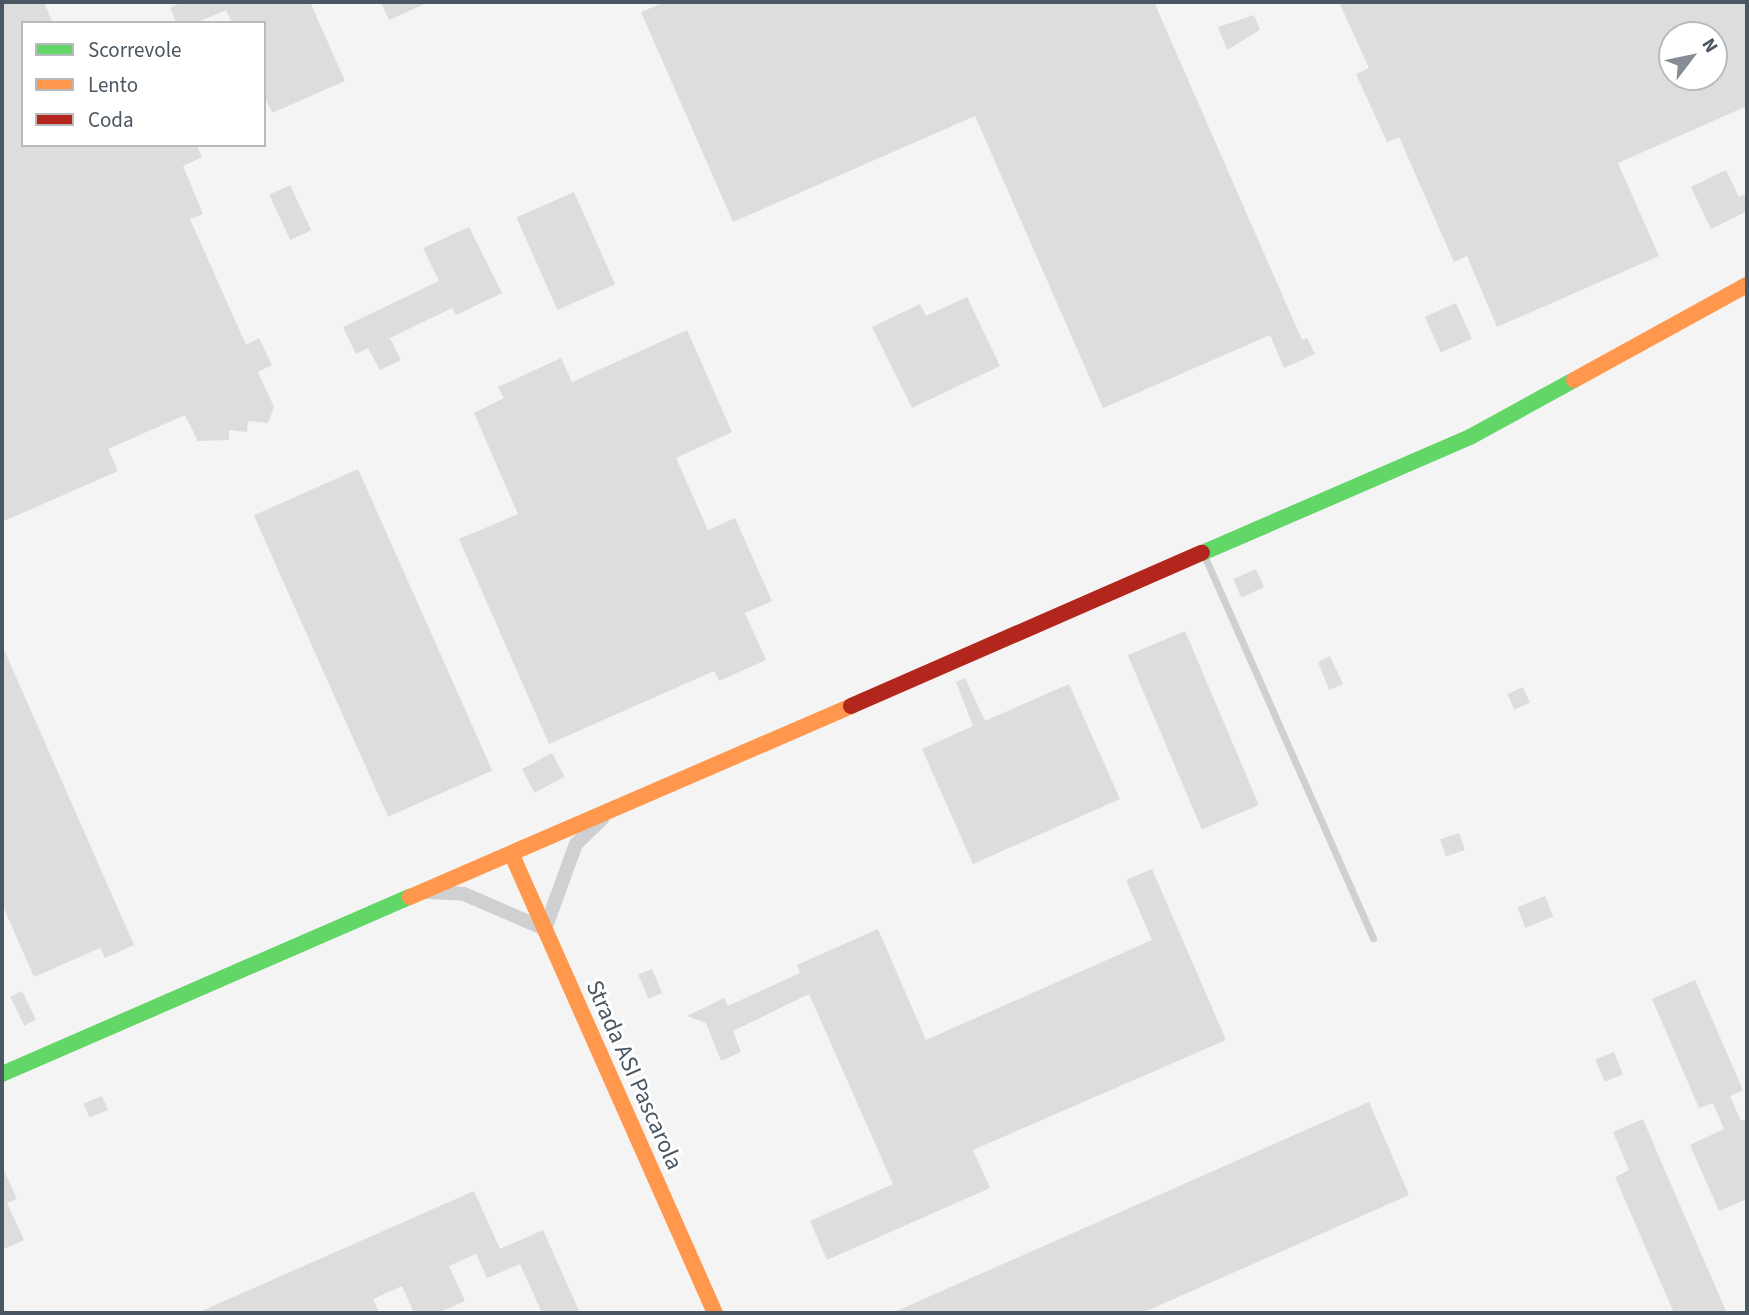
<!DOCTYPE html>
<style>
body{margin:0}
#map{position:relative;width:1749px;height:1315px;overflow:hidden;background:#f4f4f4;font-family:"Source Sans 3",sans-serif}
div>[style]{position:absolute}
.building>*{inset:0;background:#ddddde;transform-origin:0 0}
.lane>*{height:7px;margin:-3.5px;padding:0 3.5px;transform-origin:3.5px;border-radius:3.5px;background:#ced0d2}
.street>*{height:14px;margin:-7px;padding:0 7px;transform-origin:7px;border-radius:7px;background:#ced0d2}
.fast>*{height:16px;margin:-8px;padding:0 8px;transform-origin:8px;border-radius:8px;background:#63d668}
.slow>*{height:16px;margin:-8px;padding:0 8px;transform-origin:8px;border-radius:8px;background:#ff974d}
.jam>*{height:16px;margin:-8px;padding:0 8px;transform-origin:8px;border-radius:8px;background:#b3261e}
span{translate:-50% -50%;white-space:nowrap;text-align:center;line-height:1.15;-webkit-text-stroke:6px #fff;paint-order:stroke}
.street-label{font-size:24px;color:#4a5661}
.frame{position:absolute;inset:0;border:4px solid #4a5661;pointer-events:none}
.legend{position:absolute;left:21px;top:21px;width:245px;height:126px;box-sizing:border-box;background:#fff;border:2px solid #b7bbc0;margin:0;padding:9px 12px;list-style:none;font-size:21px;color:#4a5661}
.legend li{display:flex;align-items:center;gap:14px;height:35px}
.legend b{width:35px;border:2px solid #b7bbc0}
.north{position:absolute;left:1658px;top:21px;width:70px;height:70px;box-sizing:border-box;background:#fff;border:2px solid #b7bbc0;border-radius:50%;rotate:58deg;font-size:19px;font-weight:700;line-height:28px;text-align:center;color:#4a5661}
.north::after{content:'';display:block;margin:auto;width:24px;height:32px;background:#868d94;clip-path:polygon(50% 0,100% 100%,50% 72%,0 100%)}
</style>
<div id="map">
<div class="building">
<i style="clip-path:polygon(2px 2px,44px 2px,53px 23px,23px 23px,23px 145px,197px 145px,202px 157px,183px 166px,203px 214px,190px 219px,246px 345px,259px 338px,272px 365px,258px 372px,274px 407px,268px 423px,248px 421px,247px 432px,229px 430px,229px 440px,198px 441px,185px 415px,108px 449px,118px 471px,2px 522px)"></i>
<i style="clip-path:polygon(182px 2px,310px 2px,345px 81px,272px 113px,264px 95px,264px 23px,232px 23px,226px 10px,196px 23px,177px 23px,170px 8px)"></i>
<i style="clip-path:polygon(381px 2px,429px 2px,389px 20px)"></i>
<i style="clip-path:polygon(665px 2px,1154px 2px,1302px 340px,1307px 338px,1315px 354px,1284px 368px,1270px 335px,1103px 408px,975px 116px,733px 222px,641px 12px)"></i>
<i style="clip-path:polygon(evenodd,1339px 2px,1747px 2px,1747px 106px,1618px 163px,1659px 256px,1497px 327px,1467px 256px,1454px 262px,1399px 137px,1387px 142px,1356px 74px,1369px 68px,1339px 2px,1672px 35px,1714px 35px,1714px 77px,1672px 77px,1672px 35px)"></i>
<i style="clip-path:polygon(1254px 15px,1260px 30px,1227px 50px,1218px 27px)"></i>
<i style="clip-path:polygon(1726px 170px,1739px 197px,1747px 193px,1747px 211px,1711px 229px,1691px 187px)"></i>
<i style="left:290px;top:185px;width:50px;height:23px;rotate:65deg"></i>
<i style="left:574px;top:192px;width:101px;height:63px;rotate:66deg"></i>
<i style="clip-path:polygon(469px 227px,502px 293px,456px 315px,452px 308px,390px 338px,401px 360px,380px 370px,368px 348px,356px 354px,343px 327px,439px 281px,423px 248px)"></i>
<i style="clip-path:polygon(967px 297px,1000px 366px,912px 408px,872px 327px,920px 304px,926px 316px)"></i>
<i style="left:1456px;top:303px;width:39px;height:34px;rotate:66deg"></i>
<i style="clip-path:polygon(687px 330px,732px 432px,676px 458px,708px 530px,735px 518px,772px 601px,745px 613px,766px 660px,719px 681px,714px 671px,549px 744px,459px 539px,518px 514px,474px 413px,504px 398px,498px 387px,561px 358px,572px 382px)"></i>
<i style="left:358px;top:469px;width:330px;height:114px;rotate:66deg"></i>
<i style="left:1256px;top:569px;width:20px;height:25px;rotate:66deg"></i>
<i style="left:1185px;top:631px;width:189px;height:62px;rotate:67deg"></i>
<i style="clip-path:polygon(2px 645px,134px 945px,105px 958px,100px 948px,34px 977px,2px 904px)"></i>
<i style="clip-path:polygon(1330px 656px,1343px 684px,1329px 690px,1318px 662px)"></i>
<i style="clip-path:polygon(965px 678px,985px 721px,1069px 684px,1120px 799px,973px 864px,922px 749px,973px 726px,956px 682px)"></i>
<i style="left:1523px;top:687px;width:17px;height:17px;rotate:66deg"></i>
<i style="left:552px;top:753px;width:27px;height:34px;rotate:62deg"></i>
<i style="left:1459px;top:833px;width:18px;height:20px;rotate:71deg"></i>
<i style="clip-path:polygon(1152px 869px,1226px 1040px,973px 1150px,990px 1188px,827px 1260px,810px 1221px,893px 1184px,809px 994px,733px 1031px,741px 1052px,721px 1061px,706px 1023px,687px 1016px,724px 998px,728px 1006px,800px 973px,797px 965px,878px 929px,926px 1040px,1152px 940px,1126px 880px)"></i>
<i style="left:1545px;top:896px;width:22px;height:30px;rotate:68deg"></i>
<i style="left:652px;top:969px;width:26px;height:15px;rotate:67deg"></i>
<i style="clip-path:polygon(1695px 980px,1743px 1090px,1730px 1096px,1741px 1121px,1747px 1118px,1747px 1199px,1719px 1211px,1690px 1145px,1724px 1129px,1713px 1103px,1699px 1108px,1652px 999px)"></i>
<i style="left:22px;top:991px;width:32px;height:13px;rotate:64deg"></i>
<i style="left:1614px;top:1052px;width:24px;height:20px;rotate:68deg"></i>
<i style="left:102px;top:1096px;width:15px;height:20px;rotate:67deg"></i>
<i style="clip-path:polygon(1369px 1102px,1409px 1195px,1142px 1313px,892px 1313px)"></i>
<i style="clip-path:polygon(1643px 1119px,1659px 1157px,1727px 1313px,1674px 1313px,1615px 1177px,1629px 1170px,1613px 1132px)"></i>
<i style="clip-path:polygon(2px 1166px,17px 1199px,7px 1203px,24px 1240px,2px 1250px)"></i>
<i style="clip-path:polygon(474px 1191px,500px 1249px,543px 1230px,580px 1313px,542px 1313px,520px 1264px,487px 1278px,476px 1254px,449px 1266px,465px 1301px,438px 1313px,414px 1313px,402px 1286px,373px 1299px,379px 1313px,197px 1313px)"></i>
</div>
<div class="lane">
<i style="left:1204px;top:555px;width:419px;rotate:66.2deg"></i>
</div>
<div class="street">
<i style="left:428px;top:892px;width:36px;rotate:3deg"></i>
<i style="left:464px;top:894px;width:88px;rotate:23.4deg"></i>
<i style="left:545px;top:929px;width:90px;rotate:-70deg"></i>
<i style="left:576px;top:844px;width:37px;rotate:-44deg"></i>
</div>
<div class="fast">
<i style="left:1202px;top:553px;width:292px;rotate:-23.4deg"></i>
<i style="left:1470px;top:437px;width:119px;rotate:-28.7deg"></i>
<i style="left:2px;top:1074px;width:445px;rotate:-23.5deg"></i>
</div>
<div class="slow">
<i style="left:1574px;top:380px;width:197px;rotate:-28.8deg"></i>
<i style="left:512px;top:855px;width:501px;rotate:66.1deg"></i>
<i style="left:410px;top:897px;width:481px;rotate:-23.4deg"></i>
</div>
<div class="jam">
<i style="left:851px;top:706px;width:383px;rotate:-23.6deg"></i>
</div>
<div class="street-label">
<span style="left:634px;top:1075px;rotate:66deg">Strada ASI Pascarola</span>
</div>
<div class="frame"></div>
<ul class="legend">
<li><b style="height:9px;background:#63d668"></b>Scorrevole</li>
<li><b style="height:9px;background:#ff974d"></b>Lento</li>
<li><b style="height:9px;background:#b3261e"></b>Coda</li>
</ul>
<div class="north">N</div>
</div>
